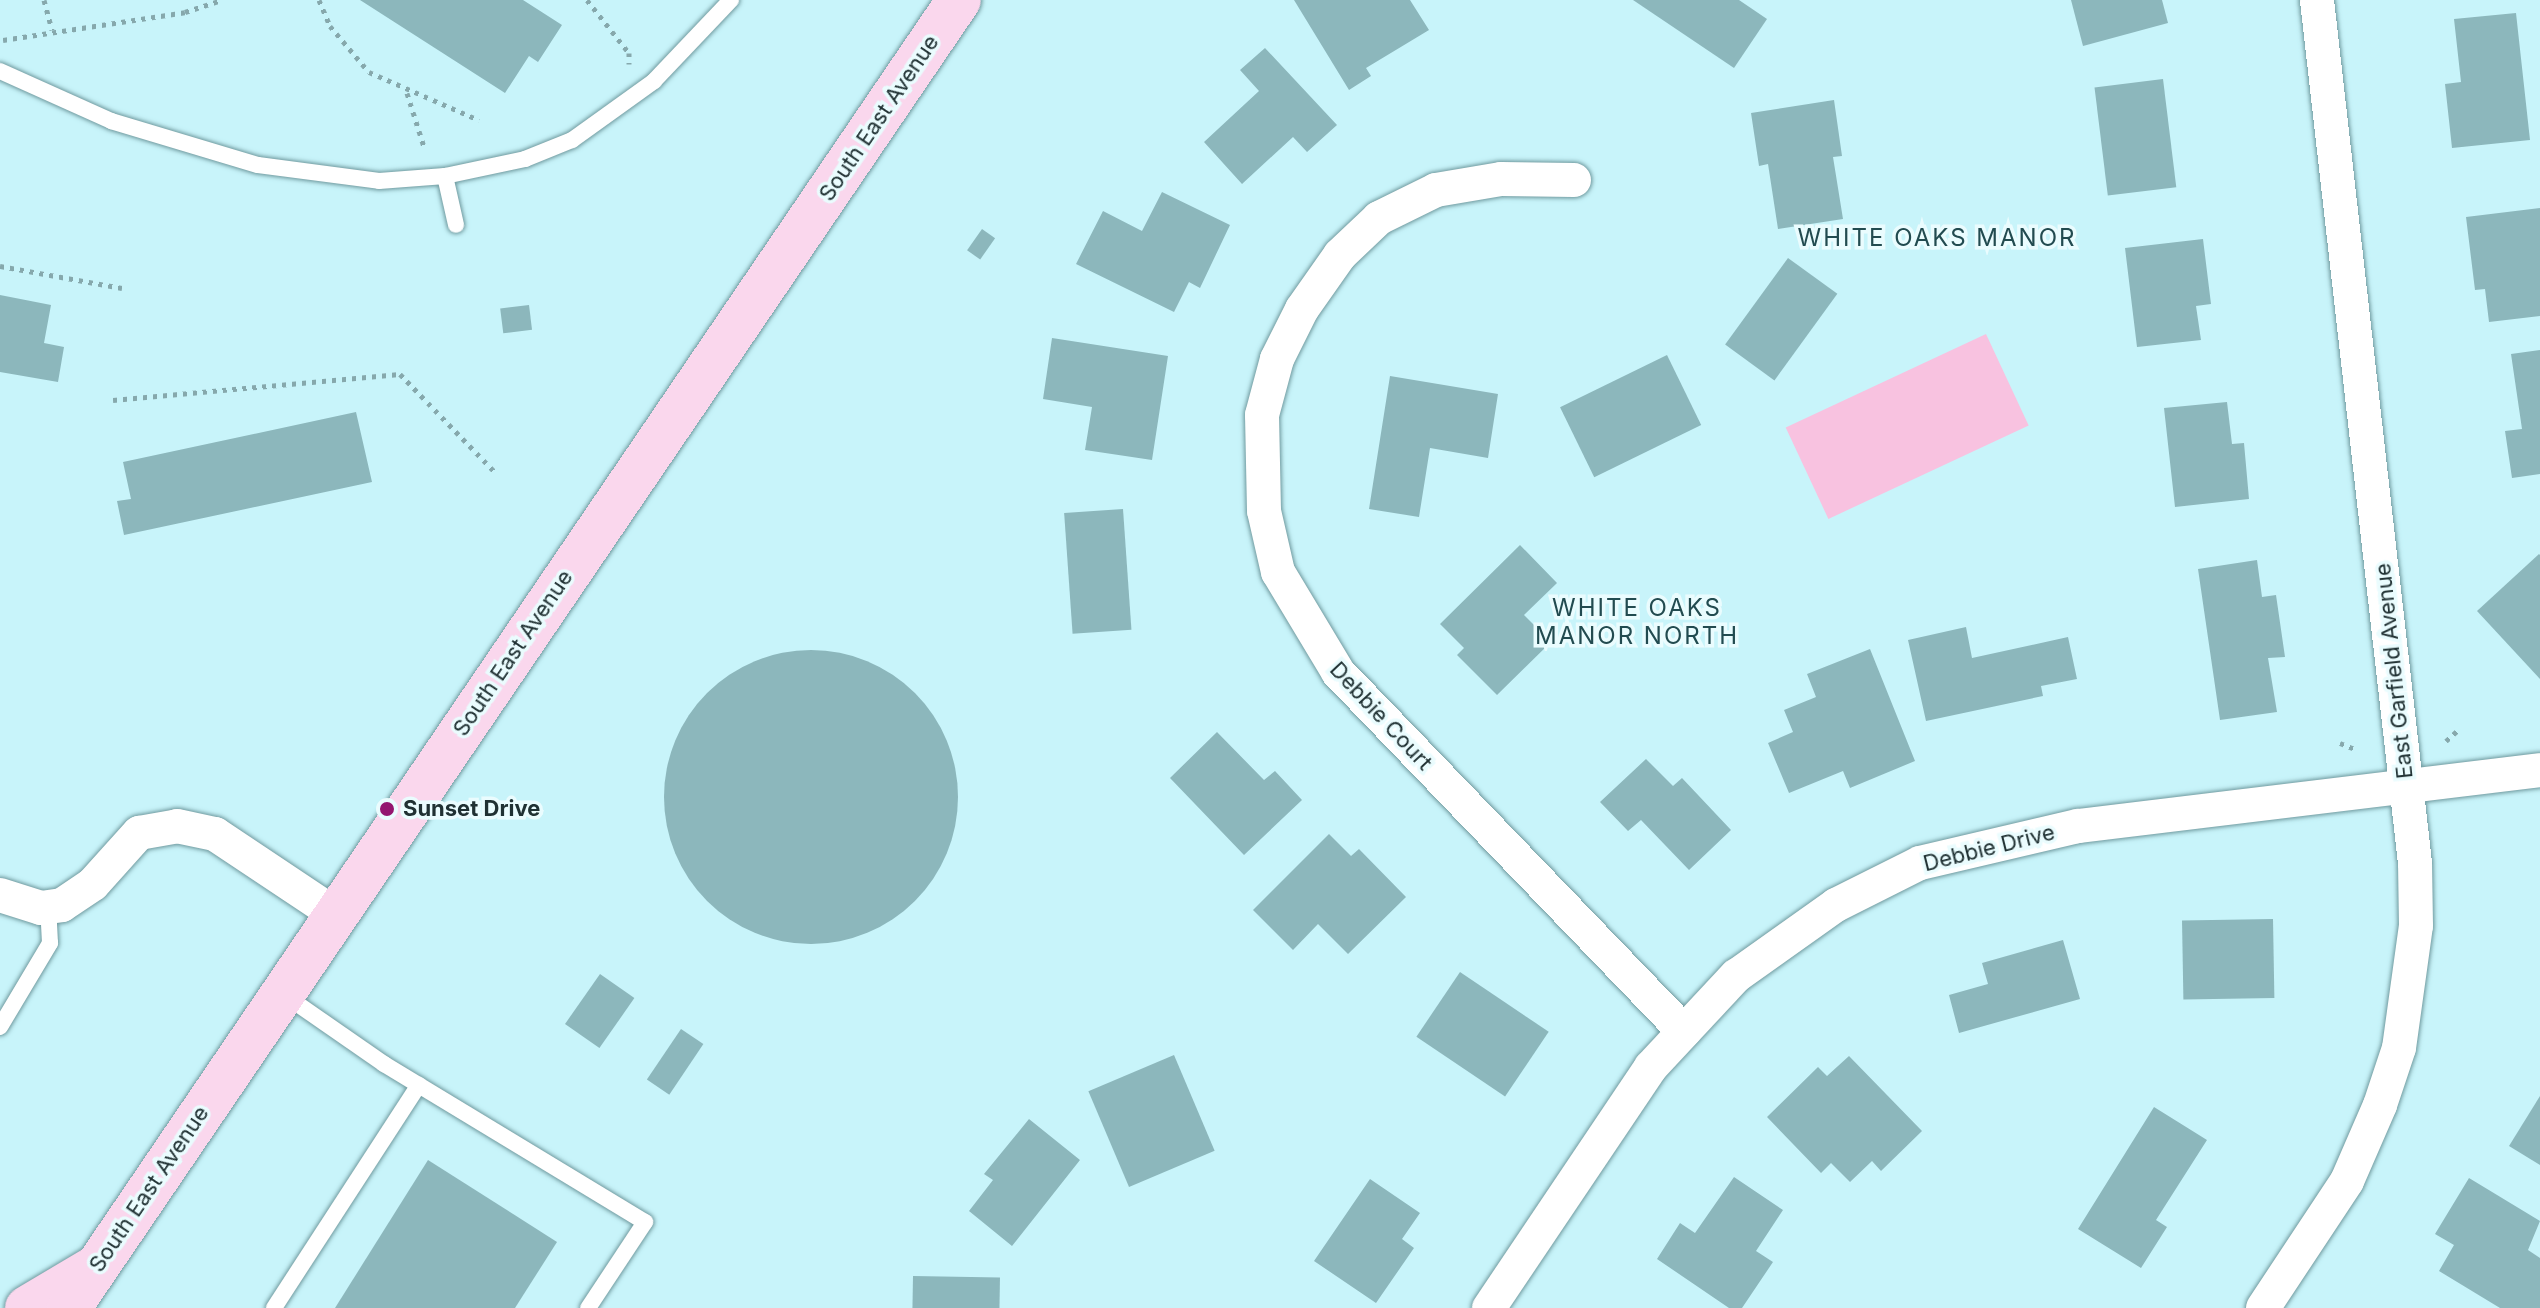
<!DOCTYPE html>
<style>
body{margin:0}
#map{position:relative;width:2540px;height:1308px;overflow:hidden;background:#c8f4fa;font-family:Inter,sans-serif}
div>[style]{position:absolute}
.green>*{inset:0;background:#f8c2e0;transform-origin:0 0}
.building>*{inset:0;background:#8cb7bc;transform-origin:0 0}
.round{border-radius:50%}
.path>*{height:5px;margin-top:-2.5px;transform-origin:0;background:repeating-linear-gradient(90deg,#86a8ac 0 4px,transparent 0 10px)}
.roads{filter:drop-shadow(0 0 2px #709a9f) drop-shadow(0 0 2px #709a9f)}
.lane>*{height:16px;margin:-8px;padding:0 8px;transform-origin:8px;border-radius:8px;background:#fff}
.street>*{height:34px;margin:-17px;padding:0 17px;transform-origin:17px;border-radius:17px;background:#fff}
.secondary>*{height:44px;margin:-22px;padding:0 22px;transform-origin:22px;border-radius:22px;background:#fad7ed}
.dots>*{width:22px;height:22px;translate:-50% -50%;box-sizing:border-box;border:4px solid #eafcfe;border-radius:50%}
span{translate:-50% -50%;white-space:nowrap;text-align:center;line-height:1.15;-webkit-text-stroke:7px #eafcfe;paint-order:stroke}
.street-label{font-size:22px;color:#203133}
.poi-label{font-size:22px;color:#203133;font-weight:700}
.left{translate:0 -50%;text-align:left}
.neighbourhood-label{font-size:24px;color:#224b50;letter-spacing:2px}
</style>
<div id="map">
<div class="green">
<i style="left:1986px;top:334px;width:101px;height:221px;rotate:65deg"></i>
</div>
<div class="building">
<i style="clip-path:polygon(360px 0,523px 0,562px 25px,538px 62px,529px 56px,505px 93px)"></i>
<i style="clip-path:polygon(1294px 0,1410px 0,1429px 30px,1366px 68px,1371px 76px,1349px 90px)"></i>
<i style="clip-path:polygon(1633px 0,1739px 0,1767px 19px,1734px 68px)"></i>
<i style="clip-path:polygon(2071px 0,2162px 0,2168px 23px,2083px 46px)"></i>
<i style="clip-path:polygon(2516px 13px,2530px 140px,2452px 148px,2445px 84px,2461px 82px,2454px 19px)"></i>
<i style="clip-path:polygon(1265px 48px,1337px 125px,1307px 152px,1293px 137px,1242px 184px,1204px 142px,1259px 91px,1240px 70px)"></i>
<i style="left:2163px;top:79px;width:109px;height:69px;rotate:83deg"></i>
<i style="clip-path:polygon(1834px 100px,1842px 156px,1833px 157px,1843px 219px,1778px 229px,1768px 164px,1759px 166px,1751px 113px)"></i>
<i style="clip-path:polygon(1162px 192px,1230px 225px,1200px 288px,1189px 282px,1174px 312px,1076px 264px,1103px 211px,1142px 231px)"></i>
<i style="clip-path:polygon(2540px 208px,2540px 316px,2489px 322px,2485px 289px,2475px 290px,2466px 217px)"></i>
<i style="left:982px;top:229px;width:16px;height:26px;rotate:35deg"></i>
<i style="clip-path:polygon(2203px 239px,2211px 304px,2196px 306px,2201px 340px,2137px 347px,2125px 248px)"></i>
<i style="left:1788px;top:258px;width:61px;height:107px;rotate:36deg"></i>
<i style="clip-path:polygon(0 295px,51px 305px,44px 343px,64px 347px,58px 382px,0 372px)"></i>
<i style="left:529px;top:305px;width:25px;height:29px;rotate:83deg"></i>
<i style="clip-path:polygon(1052px 338px,1168px 356px,1152px 460px,1085px 450px,1092px 407px,1043px 399px)"></i>
<i style="clip-path:polygon(2540px 350px,2540px 474px,2512px 478px,2505px 431px,2522px 429px,2511px 354px)"></i>
<i style="left:1667px;top:355px;width:78px;height:119px;rotate:64deg"></i>
<i style="clip-path:polygon(1390px 376px,1498px 394px,1488px 458px,1430px 448px,1419px 517px,1369px 509px)"></i>
<i style="clip-path:polygon(2227px 402px,2232px 444px,2244px 443px,2249px 499px,2175px 507px,2164px 408px)"></i>
<i style="clip-path:polygon(356px 412px,372px 482px,124px 535px,117px 501px,131px 499px,123px 462px)"></i>
<i style="left:1123px;top:509px;width:121px;height:59px;rotate:86deg"></i>
<i style="clip-path:polygon(1520px 545px,1557px 583px,1524px 615px,1551px 642px,1497px 695px,1457px 655px,1464px 648px,1440px 624px)"></i>
<i style="clip-path:polygon(2539px 554px,2540px 555px,2540px 679px,2477px 611px)"></i>
<i style="clip-path:polygon(2257px 560px,2262px 597px,2276px 595px,2285px 657px,2268px 658px,2277px 712px,2220px 720px,2198px 569px)"></i>
<i style="clip-path:polygon(1966px 627px,1972px 658px,2068px 637px,2077px 679px,2041px 686px,2043px 696px,1926px 721px,1908px 640px)"></i>
<i style="clip-path:polygon(1870px 649px,1915px 761px,1850px 788px,1843px 771px,1789px 793px,1768px 743px,1793px 732px,1784px 710px,1816px 697px,1807px 674px)"></i>
<i class="round" style="left:664px;top:650px;width:294px;height:294px"></i>
<i style="clip-path:polygon(1217px 732px,1264px 780px,1275px 771px,1302px 800px,1244px 855px,1170px 778px)"></i>
<i style="clip-path:polygon(1646px 759px,1673px 786px,1682px 778px,1731px 830px,1689px 870px,1641px 820px,1628px 831px,1600px 802px)"></i>
<i style="clip-path:polygon(1329px 834px,1351px 856px,1359px 849px,1406px 897px,1348px 954px,1318px 924px,1293px 950px,1253px 910px)"></i>
<i style="left:2273px;top:919px;width:79px;height:91px;rotate:89deg"></i>
<i style="clip-path:polygon(2063px 940px,2080px 999px,1959px 1033px,1949px 995px,1988px 984px,1982px 963px)"></i>
<i style="left:1460px;top:972px;width:107px;height:78px;rotate:34deg"></i>
<i style="left:600px;top:974px;width:42px;height:61px;rotate:35deg"></i>
<i style="left:681px;top:1029px;width:27px;height:61px;rotate:34deg"></i>
<i style="left:1174px;top:1055px;width:104px;height:93px;rotate:67deg"></i>
<i style="clip-path:polygon(1849px 1056px,1922px 1131px,1881px 1171px,1872px 1161px,1850px 1182px,1831px 1163px,1821px 1173px,1767px 1117px,1818px 1067px,1827px 1076px)"></i>
<i style="clip-path:polygon(2540px 1096px,2540px 1165px,2509px 1146px)"></i>
<i style="clip-path:polygon(2154px 1107px,2207px 1140px,2156px 1220px,2167px 1227px,2141px 1268px,2078px 1229px)"></i>
<i style="clip-path:polygon(1029px 1119px,1080px 1160px,1012px 1246px,969px 1211px,993px 1180px,984px 1174px)"></i>
<i style="clip-path:polygon(428px 1160px,557px 1242px,515px 1308px,335px 1308px)"></i>
<i style="clip-path:polygon(1734px 1177px,1783px 1210px,1756px 1251px,1773px 1262px,1742px 1308px,1729px 1308px,1657px 1259px,1680px 1223px,1695px 1233px)"></i>
<i style="clip-path:polygon(2469px 1178px,2540px 1221px,2528px 1250px,2540px 1258px,2540px 1308px,2500px 1308px,2439px 1271px,2454px 1245px,2435px 1234px)"></i>
<i style="clip-path:polygon(1370px 1179px,1420px 1213px,1402px 1239px,1414px 1248px,1376px 1303px,1314px 1261px)"></i>
<i style="left:913px;top:1276px;width:87px;height:32px;rotate:1deg"></i>
</div>
<div class="path">
<i style="left:44px;top:0;width:31px;rotate:75deg"></i>
<i style="left:319px;top:0;width:28px;rotate:67deg"></i>
<i style="left:330px;top:26px;width:60px;rotate:49.7deg"></i>
<i style="left:369px;top:72px;width:120px;rotate:23.6deg"></i>
<i style="left:587px;top:0;width:68px;rotate:51.6deg"></i>
<i style="left:629px;top:53px;width:11px;rotate:90deg"></i>
<i style="left:3px;top:40px;width:184px;rotate:-8.7deg"></i>
<i style="left:185px;top:12px;width:39px;rotate:-18deg"></i>
<i style="left:407px;top:93px;width:57px;rotate:72.5deg"></i>
<i style="left:0;top:266px;width:124px;rotate:10.2deg"></i>
<i style="left:113px;top:400px;width:288px;rotate:-5.2deg"></i>
<i style="left:400px;top:374px;width:136px;rotate:45.9deg"></i>
<i style="left:2446px;top:741px;width:15px;rotate:-42deg"></i>
<i style="left:2340px;top:743px;width:18px;rotate:22deg"></i>
</div>
<div class="roads">
<div class="lane">
<i style="left:0;top:71px;width:122px;rotate:24.2deg"></i>
<i style="left:111px;top:121px;width:153px;rotate:16.7deg"></i>
<i style="left:258px;top:165px;width:122px;rotate:7.5deg"></i>
<i style="left:379px;top:181px;width:66px;rotate:-4.3deg"></i>
<i style="left:445px;top:176px;width:82px;rotate:-12deg"></i>
<i style="left:525px;top:159px;width:51px;rotate:-22deg"></i>
<i style="left:572px;top:140px;width:101px;rotate:-35.7deg"></i>
<i style="left:654px;top:81px;width:112px;rotate:-46.5deg"></i>
<i style="left:445px;top:176px;width:50px;rotate:77.3deg"></i>
<i style="left:283px;top:994px;width:123px;rotate:34.7deg"></i>
<i style="left:384px;top:1064px;width:305px;rotate:31.2deg"></i>
<i style="left:645px;top:1222px;width:103px;rotate:123.5deg"></i>
<i style="left:0;top:1027px;width:98px;rotate:-59.2deg"></i>
<i style="left:50px;top:943px;width:36px;rotate:-93deg"></i>
<i style="left:274px;top:1308px;width:266px;rotate:-57deg"></i>
</div>
<div class="street">
<i style="left:1574px;top:180px;width:73px;rotate:-179.2deg"></i>
<i style="left:1501px;top:179px;width:66px;rotate:170.4deg"></i>
<i style="left:1436px;top:190px;width:64px;rotate:153.8deg"></i>
<i style="left:1379px;top:218px;width:54px;rotate:136.5deg"></i>
<i style="left:1340px;top:255px;width:66px;rotate:125.1deg"></i>
<i style="left:1302px;top:309px;width:56px;rotate:116.6deg"></i>
<i style="left:1277px;top:359px;width:58px;rotate:105deg"></i>
<i style="left:1262px;top:415px;width:96px;rotate:88.8deg"></i>
<i style="left:1264px;top:511px;width:63px;rotate:77.1deg"></i>
<i style="left:1278px;top:572px;width:117px;rotate:59deg"></i>
<i style="left:1338px;top:672px;width:499px;rotate:46.1deg"></i>
<i style="left:0;top:895px;width:43px;rotate:17.6deg"></i>
<i style="left:41px;top:908px;width:21px;rotate:-8deg"></i>
<i style="left:62px;top:905px;width:37px;rotate:-34deg"></i>
<i style="left:93px;top:884px;width:69px;rotate:-48deg"></i>
<i style="left:139px;top:833px;width:39px;rotate:-10deg"></i>
<i style="left:177px;top:826px;width:39px;rotate:12deg"></i>
<i style="left:215px;top:834px;width:144px;rotate:33.7deg"></i>
<i style="left:1489px;top:1308px;width:290px;rotate:-56.1deg"></i>
<i style="left:1651px;top:1067px;width:125px;rotate:-47deg"></i>
<i style="left:1736px;top:976px;width:123px;rotate:-35.4deg"></i>
<i style="left:1836px;top:905px;width:94px;rotate:-26.6deg"></i>
<i style="left:1920px;top:863px;width:162px;rotate:-13.2deg"></i>
<i style="left:2078px;top:826px;width:465px;rotate:-6.9deg"></i>
<i style="left:2263px;top:1308px;width:152px;rotate:-56.5deg"></i>
<i style="left:2347px;top:1181px;width:83px;rotate:-66.5deg"></i>
<i style="left:2380px;top:1105px;width:60px;rotate:-71.6deg"></i>
<i style="left:2399px;top:1048px;width:123px;rotate:-82.1deg"></i>
<i style="left:2416px;top:926px;width:63px;rotate:-90.9deg"></i>
<i style="left:2415px;top:863px;width:869px;rotate:-96.48deg"></i>
</div>
<div class="secondary">
<i style="left:27px;top:1308px;width:74px;rotate:-30.7deg"></i>
<i style="left:69px;top:1308px;width:1582px;rotate:-55.77deg"></i>
</div>
</div>
<div class="dots">
<i style="left:387px;top:809px;background:#94156f"></i>
</div>
<div class="street-label">
<span style="left:879px;top:118px;rotate:-56deg">South East Avenue</span>
<span style="left:513px;top:653px;rotate:-56deg">South East Avenue</span>
<span style="left:2394px;top:671px;rotate:-96deg">East Garfield Avenue</span>
<span style="left:1381px;top:716px;rotate:47deg">Debbie Court</span>
<span style="left:1989px;top:848px;rotate:-14deg">Debbie Drive</span>
<span style="left:149px;top:1189px;rotate:-56deg">South East Avenue</span>
</div>
<div class="poi-label">
<span class="left" style="left:403px;top:809px">Sunset Drive</span>
</div>
<div class="neighbourhood-label">
<span style="left:1937px;top:238px">WHITE OAKS MANOR</span>
<span style="left:1637px;top:622px">WHITE OAKS<br>MANOR NORTH</span>
</div>
</div>
